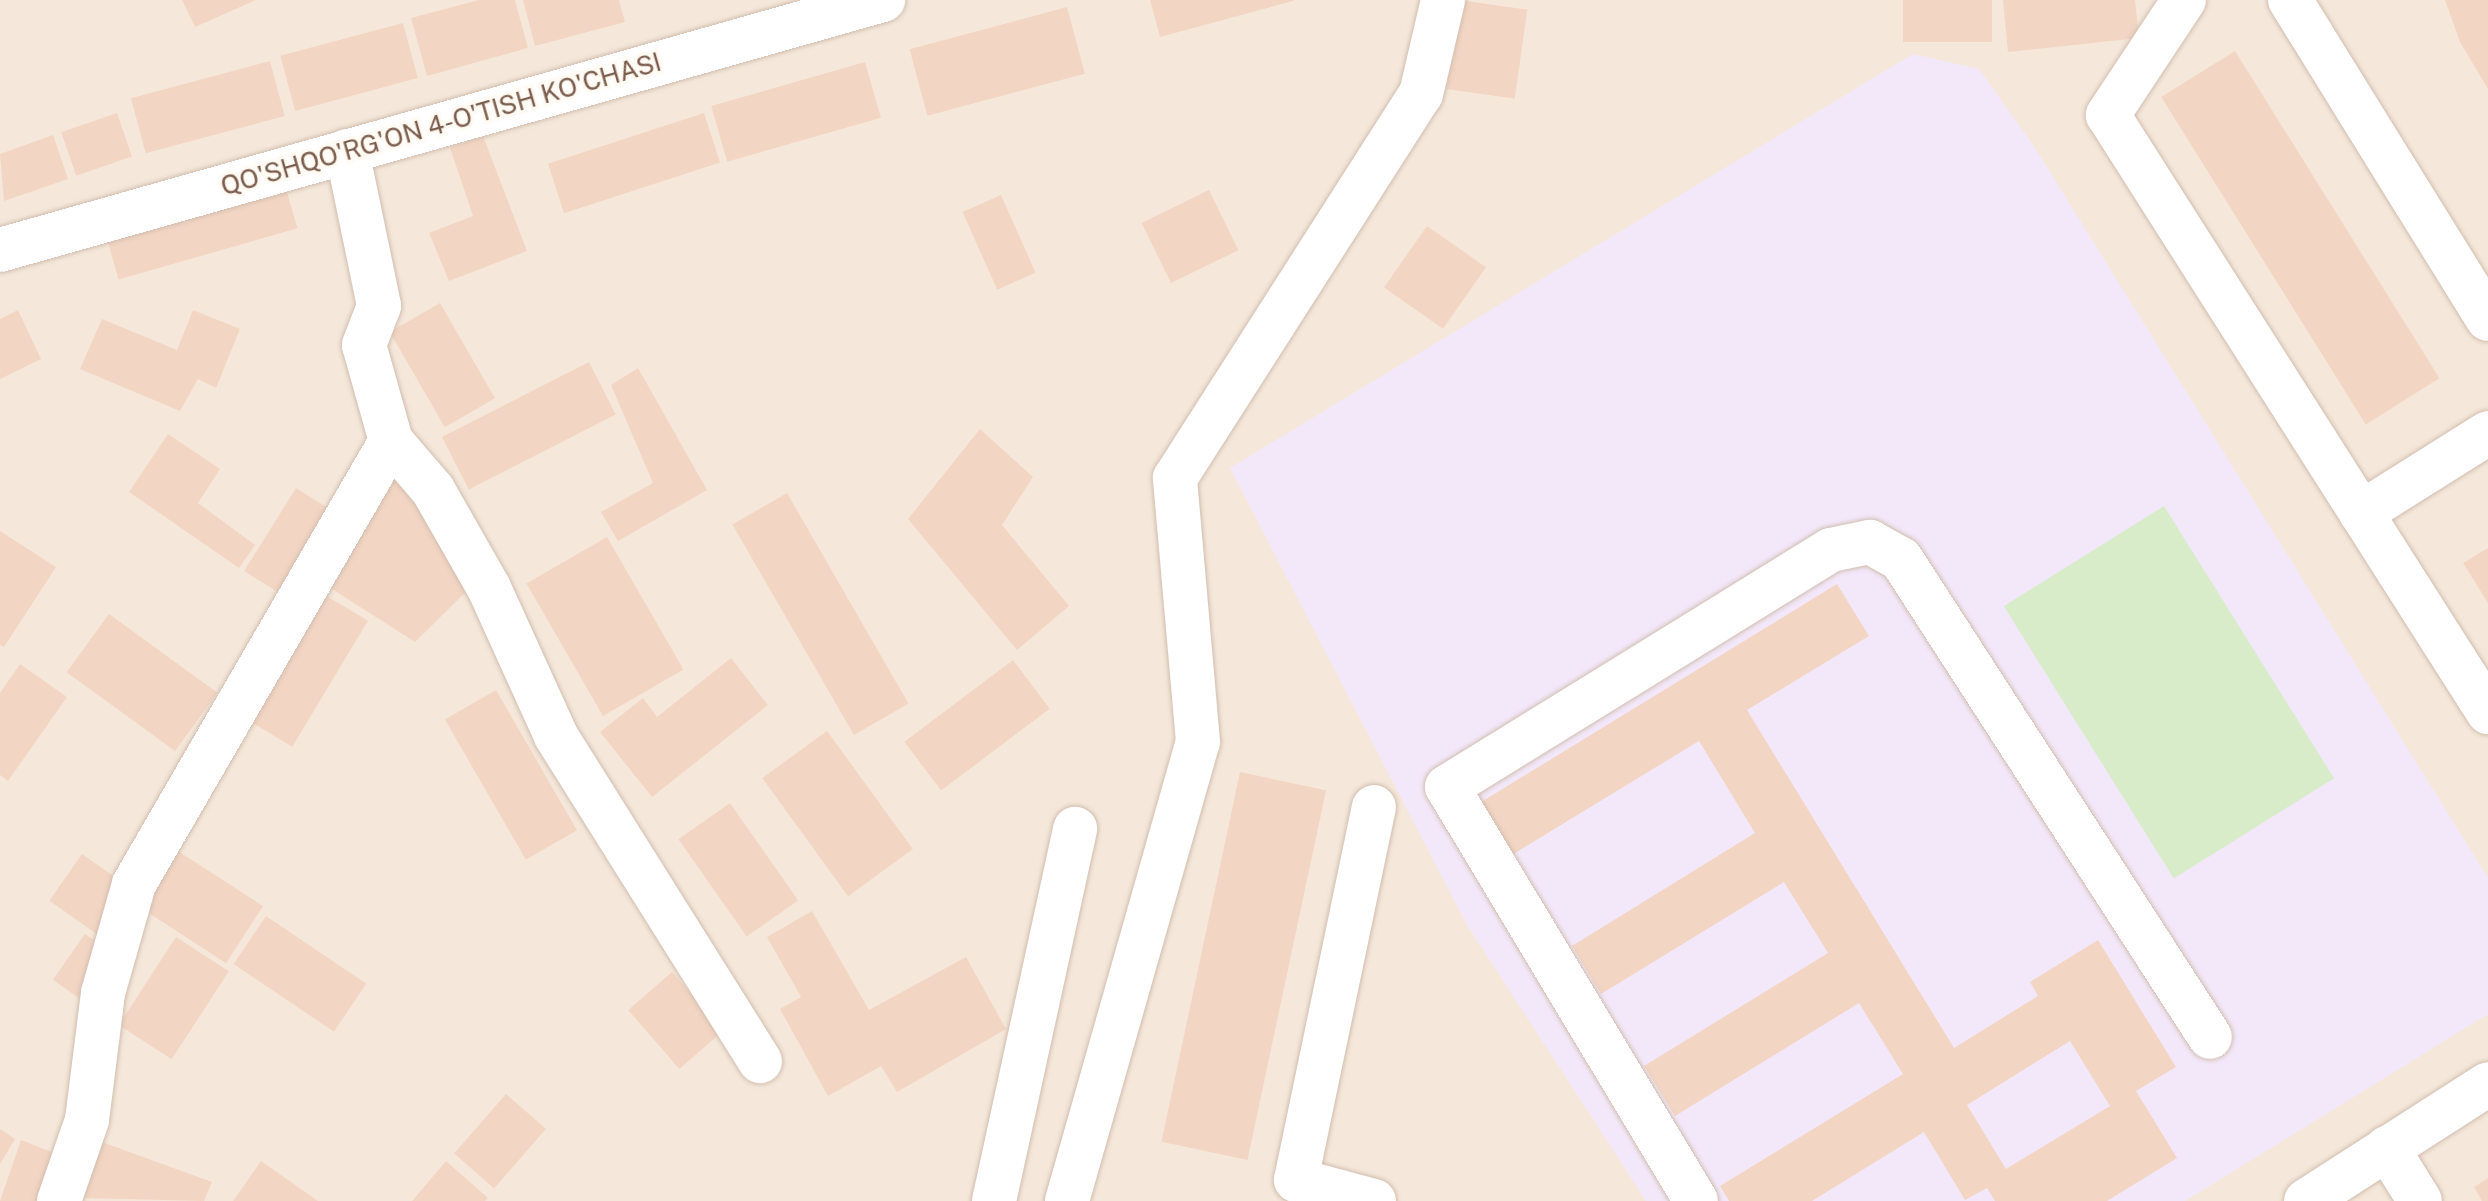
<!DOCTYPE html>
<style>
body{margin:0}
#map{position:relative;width:2488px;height:1201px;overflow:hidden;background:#fdf6ec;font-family:"Public Sans",sans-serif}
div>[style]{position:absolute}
.residential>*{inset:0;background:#f5e8da;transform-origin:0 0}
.education>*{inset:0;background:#f3e8fa}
.green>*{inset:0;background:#d8ecc9;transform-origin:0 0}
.building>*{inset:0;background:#f3d5c3;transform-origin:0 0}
.roads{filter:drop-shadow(0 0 2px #d1beb0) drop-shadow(0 0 2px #d1beb0)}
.minor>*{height:44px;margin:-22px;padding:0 22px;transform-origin:22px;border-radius:22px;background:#fff}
span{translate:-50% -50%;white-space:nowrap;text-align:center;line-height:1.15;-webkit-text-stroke:7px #fffaf3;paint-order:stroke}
.street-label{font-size:26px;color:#7a5c4d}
</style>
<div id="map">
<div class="residential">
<i style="left:0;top:0;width:2488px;height:1201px"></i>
</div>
<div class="education">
<i style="clip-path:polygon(1913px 54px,1979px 69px,2035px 148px,2488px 878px,2488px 1014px,2185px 1201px,1646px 1201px,1467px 925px,1230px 468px)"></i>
</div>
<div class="green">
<i style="left:2164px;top:506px;width:321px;height:189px;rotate:58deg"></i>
</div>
<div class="building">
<i style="clip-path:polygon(182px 0,256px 0,195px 27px)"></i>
<i style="clip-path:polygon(479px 0,515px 0,528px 48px,427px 76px,411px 18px)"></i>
<i style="clip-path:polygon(523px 0,619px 0,625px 22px,535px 46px)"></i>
<i style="clip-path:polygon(1150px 0,1293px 0,1293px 1px,1160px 37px)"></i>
<i style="left:1459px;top:0;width:69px;height:90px;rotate:8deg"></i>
<i style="left:1903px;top:0;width:89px;height:42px"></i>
<i style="clip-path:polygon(2003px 0,2135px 0,2139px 38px,2008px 52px)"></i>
<i style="clip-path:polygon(2445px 0,2488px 0,2488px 89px,2460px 42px)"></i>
<i style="left:1067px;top:7px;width:69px;height:163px;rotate:75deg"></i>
<i style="left:403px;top:23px;width:57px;height:127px;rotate:75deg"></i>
<i style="left:2235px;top:51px;width:386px;height:87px;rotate:58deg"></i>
<i style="left:270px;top:61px;width:57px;height:144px;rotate:75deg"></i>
<i style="left:865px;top:62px;width:58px;height:160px;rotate:74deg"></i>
<i style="left:117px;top:113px;width:46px;height:59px;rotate:71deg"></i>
<i style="left:704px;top:113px;width:52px;height:164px;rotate:72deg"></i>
<i style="clip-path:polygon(53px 135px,68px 179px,4px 201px,0 154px)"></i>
<i style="clip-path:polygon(483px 136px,527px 251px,449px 281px,429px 233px,473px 216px,450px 148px)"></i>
<i style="left:285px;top:185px;width:45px;height:186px;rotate:74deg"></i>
<i style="left:1209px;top:190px;width:67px;height:75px;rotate:64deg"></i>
<i style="left:1001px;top:195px;width:85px;height:42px;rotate:66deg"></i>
<i style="left:1427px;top:226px;width:72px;height:75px;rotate:35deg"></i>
<i style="left:440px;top:303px;width:110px;height:58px;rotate:60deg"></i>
<i style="clip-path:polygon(18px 310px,41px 359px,0 379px,0 319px)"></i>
<i style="clip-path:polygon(193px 310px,240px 329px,216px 388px,198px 379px,180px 411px,80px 369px,102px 319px,177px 350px)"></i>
<i style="left:589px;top:362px;width:59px;height:165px;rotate:63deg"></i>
<i style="clip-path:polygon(638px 368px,707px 490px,618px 541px,601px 512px,653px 483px,611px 385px)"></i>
<i style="clip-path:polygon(980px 429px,1033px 477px,1002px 525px,1069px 606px,1017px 650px,908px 519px)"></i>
<i style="clip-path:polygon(168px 434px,220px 469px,198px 503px,255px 545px,239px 568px,129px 492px)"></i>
<i style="clip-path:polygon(393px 472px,474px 584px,415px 642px,321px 582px)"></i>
<i style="left:296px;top:488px;width:54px;height:98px;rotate:32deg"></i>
<i style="left:787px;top:493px;width:243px;height:63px;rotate:60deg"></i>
<i style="clip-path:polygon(0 531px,56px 567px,4px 647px,0 645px)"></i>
<i style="left:607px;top:537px;width:153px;height:93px;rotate:60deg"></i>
<i style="clip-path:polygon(2488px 548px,2488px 603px,2463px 563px)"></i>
<i style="clip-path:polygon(evenodd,1837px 584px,1869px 636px,1747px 710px,1954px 1048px,2038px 996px,2030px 982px,2098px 940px,2176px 1067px,2136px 1091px,2177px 1158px,2107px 1201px,1995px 1201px,1987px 1188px,1965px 1200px,1924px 1132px,1812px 1201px,1729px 1201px,1720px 1186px,1903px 1074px,1859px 1003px,1675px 1116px,1644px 1066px,1828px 953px,1784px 882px,1601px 994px,1572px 946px,1755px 833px,1699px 741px,1510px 856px,1478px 804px,1837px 584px,2070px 1041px,2110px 1106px,2006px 1169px,1967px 1105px,2070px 1041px)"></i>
<i style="left:320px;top:592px;width:56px;height:147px;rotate:31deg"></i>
<i style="left:109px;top:614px;width:134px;height:72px;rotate:36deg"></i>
<i style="clip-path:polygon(731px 658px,768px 705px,652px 797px,600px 732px,643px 698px,657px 717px)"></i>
<i style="left:1013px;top:660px;width:61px;height:136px;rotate:53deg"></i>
<i style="clip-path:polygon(20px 664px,67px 697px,8px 781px,0 775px,0 693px)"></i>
<i style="left:496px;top:690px;width:162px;height:59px;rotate:60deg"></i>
<i style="left:827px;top:731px;width:146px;height:80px;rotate:54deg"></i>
<i style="left:1240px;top:772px;width:88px;height:378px;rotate:12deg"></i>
<i style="left:730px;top:803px;width:119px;height:63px;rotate:55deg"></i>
<i style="left:175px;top:849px;width:105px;height:68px;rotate:33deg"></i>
<i style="left:82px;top:854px;width:61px;height:57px;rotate:35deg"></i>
<i style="clip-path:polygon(812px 911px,869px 1010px,966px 957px,1006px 1029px,897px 1092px,881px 1066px,828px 1096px,780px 1009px,801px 997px,767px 937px)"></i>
<i style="left:266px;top:916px;width:121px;height:58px;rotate:34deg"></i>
<i style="left:85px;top:934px;width:32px;height:56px;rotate:35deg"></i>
<i style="left:176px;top:937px;width:63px;height:105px;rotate:33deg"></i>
<i style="left:672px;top:972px;width:78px;height:58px;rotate:49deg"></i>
<i style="left:506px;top:1094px;width:53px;height:79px;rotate:41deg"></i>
<i style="clip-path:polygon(0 1129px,15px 1139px,0 1164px)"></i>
<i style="clip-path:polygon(21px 1140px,67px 1158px,50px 1201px,0 1201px)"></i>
<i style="clip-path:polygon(102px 1142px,212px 1182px,204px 1201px,82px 1198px)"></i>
<i style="clip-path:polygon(261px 1161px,318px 1201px,233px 1201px)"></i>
<i style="clip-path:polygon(446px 1161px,488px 1198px,485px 1201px,412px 1201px)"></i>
<i style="clip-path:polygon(2488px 1178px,2488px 1201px,2482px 1201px,2474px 1187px)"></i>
</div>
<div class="roads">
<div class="minor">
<i style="left:2184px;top:0;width:138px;rotate:123.5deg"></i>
<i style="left:2108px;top:115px;width:708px;rotate:57.52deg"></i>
<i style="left:2290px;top:0;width:375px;rotate:58.2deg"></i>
<i style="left:347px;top:151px;width:158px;rotate:78.3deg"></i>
<i style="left:379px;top:306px;width:42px;rotate:111deg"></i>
<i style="left:364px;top:345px;width:100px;rotate:74.3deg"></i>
<i style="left:391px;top:441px;width:65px;rotate:49.4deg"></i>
<i style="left:433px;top:490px;width:113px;rotate:60.3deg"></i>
<i style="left:489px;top:588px;width:162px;rotate:65.6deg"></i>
<i style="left:556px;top:736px;width:384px;rotate:57.9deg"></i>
<i style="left:0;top:250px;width:918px;rotate:-15.81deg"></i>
<i style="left:2361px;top:513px;width:150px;rotate:-32.2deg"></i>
<i style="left:2387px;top:1148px;width:62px;rotate:58.1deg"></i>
<i style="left:59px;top:1201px;width:86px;rotate:-70.9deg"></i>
<i style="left:87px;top:1120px;width:128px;rotate:-82.8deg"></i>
<i style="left:103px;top:993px;width:113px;rotate:-74.1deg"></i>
<i style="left:134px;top:884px;width:512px;rotate:-59.88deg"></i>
<i style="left:994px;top:1201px;width:381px;rotate:-77.7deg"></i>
<i style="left:1067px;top:1201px;width:477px;rotate:-74.1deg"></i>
<i style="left:1198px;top:742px;width:265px;rotate:-95deg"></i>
<i style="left:1175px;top:478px;width:456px;rotate:-57.4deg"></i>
<i style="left:1421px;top:94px;width:97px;rotate:-76.8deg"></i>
<i style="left:1374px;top:1201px;width:81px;rotate:-164.9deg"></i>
<i style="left:1296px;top:1180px;width:381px;rotate:-78.2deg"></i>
<i style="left:1696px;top:1201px;width:483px;rotate:-121deg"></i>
<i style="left:1447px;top:787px;width:451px;rotate:-31.7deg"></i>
<i style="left:1831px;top:550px;width:40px;rotate:-12deg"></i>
<i style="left:1870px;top:542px;width:35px;rotate:29deg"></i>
<i style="left:1901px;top:559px;width:569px;rotate:57.12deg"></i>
<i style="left:2306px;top:1201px;width:216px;rotate:-32.7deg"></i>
</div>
</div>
<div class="street-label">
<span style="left:441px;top:124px;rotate:-16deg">QO'SHQO'RG'ON 4-O'TISH KO'CHASI</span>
</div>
</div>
